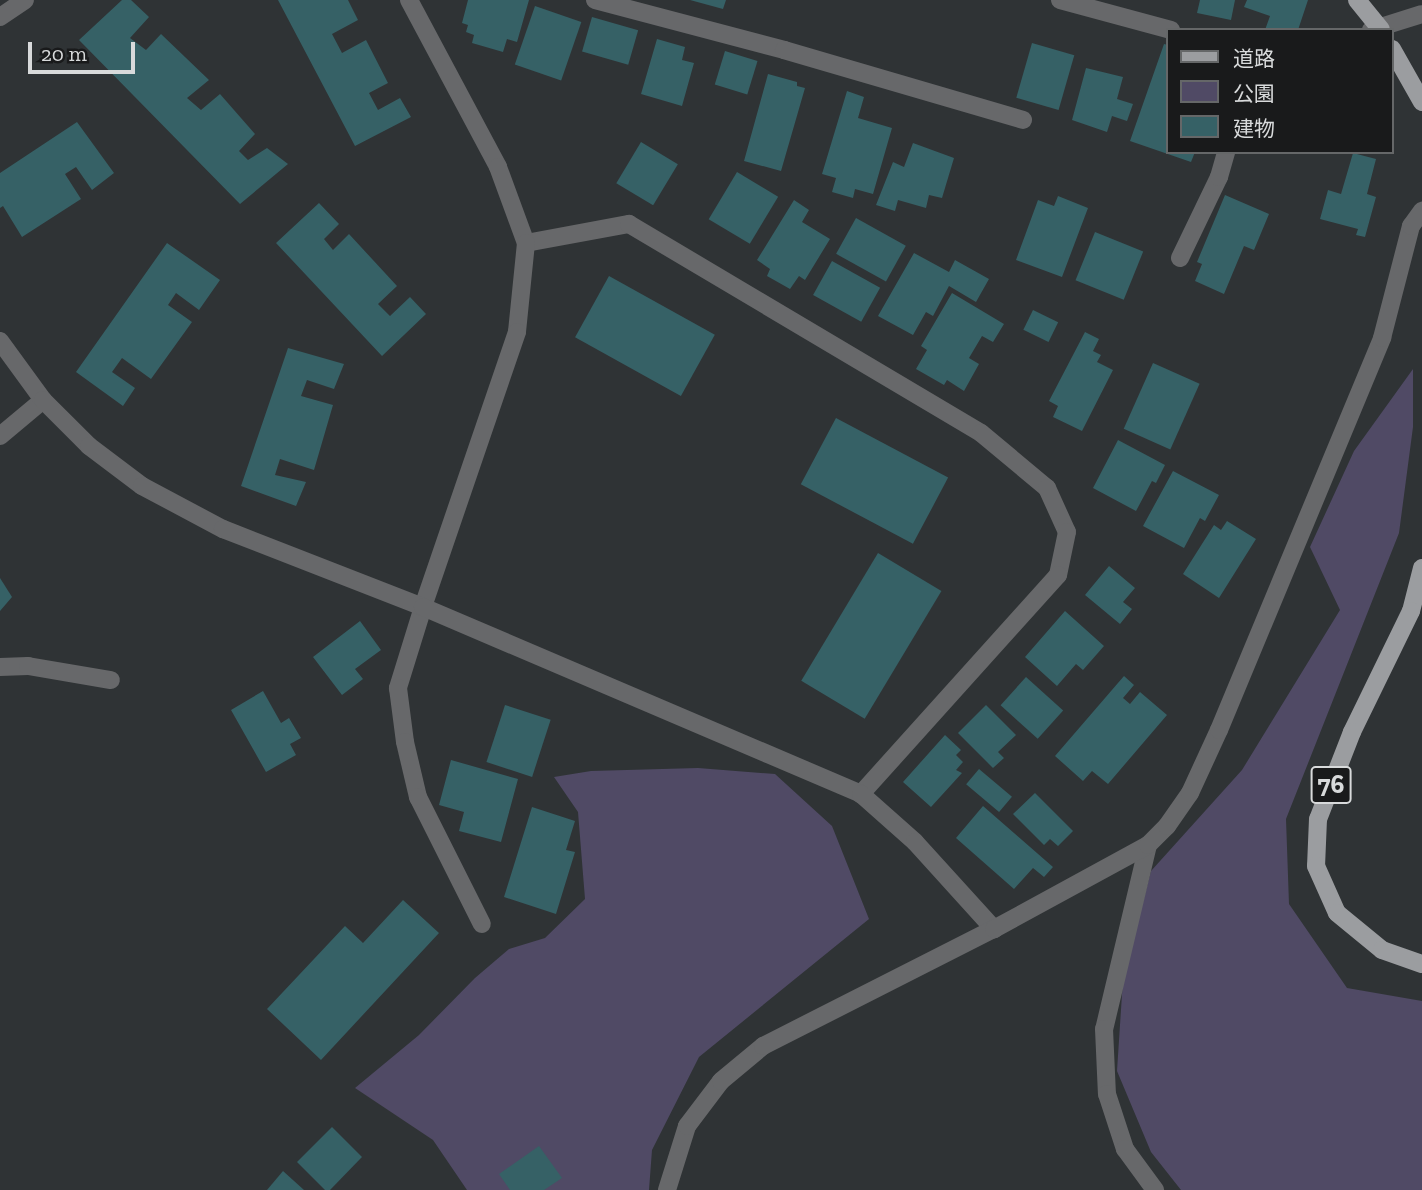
<!DOCTYPE html>
<meta charset="utf-8">
<style>
body{margin:0}
#map{position:relative;width:1422px;height:1190px;overflow:hidden;background:#2f3335;font-family:"Zilla Slab","Noto Sans JP",serif}
div>[style]{position:absolute}
.green>*{inset:0;background:#504a65}
.building>*{inset:0;background:#366166;transform-origin:0 0}
.minor>*{height:18px;margin:-9px;padding:0 9px;transform-origin:9px;border-radius:9px;background:#67686a}
.tertiary>*{height:18px;margin:-9px;padding:0 9px;transform-origin:9px;border-radius:9px;background:#67686a}
.primary>*{height:18px;margin:-9px;padding:0 9px;transform-origin:9px;border-radius:9px;background:#9b9da0}
span{translate:-50% -50%;white-space:nowrap;text-align:center;line-height:1.15;-webkit-text-stroke:7px #191a1b;paint-order:stroke}
.shield-label span{padding:2px 5px;background:#191a1b;border:2px solid;border-radius:5px;-webkit-text-stroke-width:0}
.shield-label{font-size:26px;color:#d8dadb;font-weight:700}
.legend{position:absolute;left:1166px;top:28px;width:228px;height:126px;box-sizing:border-box;background:#191a1b;border:2px solid #656768;margin:0;padding:9px 12px;list-style:none;font-size:21px;color:#d8dadb}
.legend li{display:flex;align-items:center;gap:14px;height:35px}
.legend b{width:35px;border:2px solid #656768}
.scale{position:absolute;left:28px;top:42px;width:107px;height:32px;box-sizing:border-box;border:4px solid #d8dadb;border-top:0;padding-left:9px;font-size:21px;line-height:24px;white-space:nowrap;color:#d8dadb;-webkit-text-stroke:5px #191a1b;paint-order:stroke}
</style>
<div id="map">
<div class="green">
<i style="clip-path:polygon(1413px 369px,1413px 427px,1399px 533px,1286px 819px,1289px 904px,1347px 988px,1422px 1001px,1422px 1190px,1181px 1190px,1151px 1152px,1117px 1071px,1123px 979px,1151px 871px,1242px 770px,1340px 610px,1310px 547px,1354px 451px)"></i>
<i style="clip-path:polygon(698px 768px,775px 774px,832px 826px,869px 919px,699px 1057px,652px 1150px,649px 1190px,467px 1190px,433px 1140px,355px 1088px,419px 1035px,475px 978px,509px 949px,545px 938px,585px 899px,578px 812px,554px 777px,591px 771px)"></i>
</div>
<div class="building">
<i style="clip-path:polygon(122px 0,131px 0,149px 17px,130px 38px,146px 50px,161px 34px,209px 80px,187px 98px,201px 110px,220px 94px,255px 134px,239px 151px,248px 160px,267px 148px,288px 164px,240px 204px,79px 40px)"></i>
<i style="clip-path:polygon(278px 0,348px 0,358px 20px,332px 34px,342px 53px,366px 40px,388px 83px,369px 93px,378px 110px,400px 98px,411px 117px,355px 146px)"></i>
<i style="clip-path:polygon(468px 0,529px 0,517px 42px,507px 39px,503px 52px,472px 43px,474px 35px,466px 32px,468px 25px,462px 23px)"></i>
<i style="clip-path:polygon(690px 0,726px 0,723px 9px)"></i>
<i style="clip-path:polygon(1200px 0,1235px 0,1231px 20px,1197px 13px)"></i>
<i style="clip-path:polygon(1247px 0,1308px 0,1298px 30px,1265px 30px,1270px 16px,1244px 7px)"></i>
<i style="left:535px;top:6px;width:49px;height:62px;rotate:19deg"></i>
<i style="left:592px;top:17px;width:48px;height:36px;rotate:16deg"></i>
<i style="clip-path:polygon(657px 39px,685px 47px,682px 60px,694px 63px,682px 106px,641px 94px)"></i>
<i style="left:1032px;top:43px;width:44px;height:57px;rotate:16deg"></i>
<i style="clip-path:polygon(1164px 44px,1168px 45px,1168px 152px,1195px 152px,1191px 162px,1130px 141px)"></i>
<i style="left:725px;top:51px;width:34px;height:35px;rotate:17deg"></i>
<i style="clip-path:polygon(1086px 68px,1123px 77px,1117px 99px,1133px 104px,1127px 121px,1112px 116px,1107px 132px,1072px 120px)"></i>
<i style="clip-path:polygon(768px 74px,797px 82px,797px 86px,805px 88px,781px 171px,744px 161px)"></i>
<i style="clip-path:polygon(847px 91px,864px 97px,858px 118px,892px 128px,873px 194px,855px 189px,853px 198px,832px 192px,836px 178px,822px 174px)"></i>
<i style="clip-path:polygon(77px 122px,114px 173px,92px 190px,76px 167px,65px 174px,81px 199px,22px 237px,3px 206px,0 208px,0 173px)"></i>
<i style="left:641px;top:142px;width:43px;height:48px;rotate:31deg"></i>
<i style="clip-path:polygon(913px 143px,954px 158px,942px 198px,929px 195px,926px 208px,898px 200px,895px 211px,876px 205px,893px 162px,904px 167px)"></i>
<i style="clip-path:polygon(1353px 153px,1376px 159px,1367px 194px,1376px 197px,1365px 237px,1356px 235px,1358px 229px,1320px 219px,1328px 190px,1341px 194px)"></i>
<i style="left:737px;top:172px;width:48px;height:55px;rotate:31deg"></i>
<i style="clip-path:polygon(1225px 195px,1269px 214px,1254px 250px,1244px 246px,1224px 294px,1195px 281px,1202px 264px,1197px 262px)"></i>
<i style="clip-path:polygon(1058px 196px,1088px 208px,1062px 277px,1016px 260px,1038px 200px,1054px 206px)"></i>
<i style="clip-path:polygon(794px 200px,809px 210px,802px 222px,830px 239px,805px 280px,799px 276px,790px 289px,767px 276px,770px 269px,757px 260px)"></i>
<i style="clip-path:polygon(319px 203px,339px 224px,324px 239px,333px 250px,349px 234px,397px 286px,378px 304px,390px 316px,410px 297px,426px 314px,382px 356px,276px 243px)"></i>
<i style="left:856px;top:218px;width:57px;height:41px;rotate:29deg"></i>
<i style="left:1095px;top:232px;width:52px;height:52px;rotate:22deg"></i>
<i style="clip-path:polygon(167px 243px,220px 280px,199px 310px,176px 293px,168px 305px,192px 322px,151px 379px,122px 358px,112px 372px,135px 388px,123px 406px,76px 372px)"></i>
<i style="clip-path:polygon(914px 253px,949px 272px,955px 260px,989px 279px,976px 302px,949px 286px,933px 316px,926px 312px,913px 335px,878px 316px)"></i>
<i style="left:832px;top:261px;width:55px;height:39px;rotate:29deg"></i>
<i style="left:609px;top:276px;width:121px;height:70px;rotate:29deg"></i>
<i style="clip-path:polygon(952px 293px,1004px 324px,993px 342px,982px 336px,969px 358px,979px 364px,964px 391px,947px 380px,944px 385px,916px 369px,927px 350px,921px 346px)"></i>
<i style="left:1033px;top:310px;width:28px;height:22px;rotate:26deg"></i>
<i style="clip-path:polygon(1085px 332px,1099px 339px,1093px 351px,1101px 355px,1097px 362px,1113px 370px,1082px 431px,1053px 417px,1058px 406px,1049px 401px)"></i>
<i style="clip-path:polygon(288px 348px,344px 364px,334px 389px,307px 380px,301px 396px,333px 405px,314px 470px,280px 459px,275px 475px,306px 482px,296px 506px,241px 486px)"></i>
<i style="left:1153px;top:363px;width:51px;height:72px;rotate:24deg"></i>
<i style="left:836px;top:418px;width:127px;height:75px;rotate:28deg"></i>
<i style="clip-path:polygon(1118px 440px,1165px 465px,1156px 483px,1152px 481px,1136px 511px,1093px 488px)"></i>
<i style="clip-path:polygon(1173px 471px,1219px 495px,1205px 521px,1200px 518px,1184px 548px,1143px 526px)"></i>
<i style="clip-path:polygon(1227px 521px,1256px 539px,1219px 598px,1183px 574px,1214px 525px,1221px 530px)"></i>
<i style="left:878px;top:553px;width:74px;height:149px;rotate:31deg"></i>
<i style="clip-path:polygon(1109px 566px,1135px 588px,1123px 602px,1132px 609px,1120px 624px,1085px 595px)"></i>
<i style="clip-path:polygon(0 578px,12px 597px,0 611px)"></i>
<i style="clip-path:polygon(1065px 611px,1104px 646px,1083px 670px,1076px 664px,1057px 686px,1025px 657px)"></i>
<i style="clip-path:polygon(360px 621px,381px 650px,355px 669px,363px 679px,342px 695px,313px 657px)"></i>
<i style="clip-path:polygon(1124px 676px,1134px 685px,1123px 698px,1130px 704px,1140px 692px,1167px 715px,1108px 784px,1092px 771px,1083px 781px,1055px 756px)"></i>
<i style="left:1026px;top:677px;width:50px;height:38px;rotate:42deg"></i>
<i style="clip-path:polygon(263px 691px,281px 723px,289px 718px,301px 738px,290px 744px,296px 755px,266px 772px,231px 710px)"></i>
<i style="left:505px;top:705px;width:48px;height:60px;rotate:18deg"></i>
<i style="clip-path:polygon(986px 705px,1016px 735px,998px 752px,1004px 758px,993px 768px,958px 733px)"></i>
<i style="clip-path:polygon(945px 735px,961px 750px,956px 755px,963px 762px,956px 770px,962px 773px,931px 807px,903px 782px)"></i>
<i style="clip-path:polygon(451px 760px,518px 779px,501px 842px,459px 831px,464px 812px,439px 805px)"></i>
<i style="left:979px;top:769px;width:43px;height:20px;rotate:40deg"></i>
<i style="clip-path:polygon(1035px 793px,1073px 831px,1058px 846px,1050px 839px,1044px 845px,1013px 814px)"></i>
<i style="clip-path:polygon(983px 806px,1053px 867px,1044px 877px,1033px 868px,1014px 889px,956px 838px)"></i>
<i style="clip-path:polygon(532px 807px,575px 821px,566px 850px,575px 852px,556px 914px,504px 897px)"></i>
<i style="clip-path:polygon(403px 900px,439px 933px,321px 1060px,267px 1009px,345px 926px,363px 943px)"></i>
<i style="clip-path:polygon(332px 1127px,362px 1157px,330px 1190px,325px 1190px,297px 1162px)"></i>
<i style="clip-path:polygon(539px 1146px,562px 1178px,544px 1190px,510px 1190px,499px 1174px)"></i>
<i style="clip-path:polygon(283px 1171px,304px 1190px,267px 1190px)"></i>
</div>
<div class="minor">
<i style="left:595px;top:0;width:196px;rotate:14.8deg"></i>
<i style="left:784px;top:50px;width:249px;rotate:16.3deg"></i>
<i style="left:1060px;top:0;width:115px;rotate:15.1deg"></i>
<i style="left:1371px;top:30px;width:53px;rotate:-17.4deg"></i>
<i style="left:526px;top:243px;width:105px;rotate:-10.5deg"></i>
<i style="left:629px;top:224px;width:409px;rotate:30.7deg"></i>
<i style="left:981px;top:433px;width:86px;rotate:39.8deg"></i>
<i style="left:1047px;top:488px;width:48px;rotate:65.6deg"></i>
<i style="left:1067px;top:532px;width:44px;rotate:101.8deg"></i>
<i style="left:1058px;top:575px;width:295px;rotate:132deg"></i>
<i style="left:1180px;top:258px;width:90px;rotate:-64.3deg"></i>
<i style="left:1219px;top:177px;width:26px;rotate:-74deg"></i>
<i style="left:0;top:436px;width:56px;rotate:-39.9deg"></i>
<i style="left:423px;top:607px;width:85px;rotate:107.2deg"></i>
<i style="left:398px;top:688px;width:54px;rotate:82.6deg"></i>
<i style="left:405px;top:742px;width:57px;rotate:76.7deg"></i>
<i style="left:418px;top:797px;width:142px;rotate:63.3deg"></i>
<i style="left:0;top:667px;width:28px;rotate:-2deg"></i>
<i style="left:28px;top:666px;width:84px;rotate:9.6deg"></i>
<i style="left:1148px;top:845px;width:189px;rotate:103.4deg"></i>
<i style="left:1104px;top:1029px;width:65px;rotate:87.4deg"></i>
<i style="left:1107px;top:1094px;width:58px;rotate:71.9deg"></i>
<i style="left:1125px;top:1149px;width:51px;rotate:53.8deg"></i>
</div>
<div class="tertiary">
<i style="left:409px;top:0;width:189px;rotate:61.9deg"></i>
<i style="left:498px;top:167px;width:81px;rotate:69.8deg"></i>
<i style="left:526px;top:243px;width:89px;rotate:95.8deg"></i>
<i style="left:517px;top:332px;width:291px;rotate:108.9deg"></i>
<i style="left:0;top:17px;width:30px;rotate:-34deg"></i>
<i style="left:0;top:341px;width:73px;rotate:53.9deg"></i>
<i style="left:43px;top:400px;width:65px;rotate:45deg"></i>
<i style="left:89px;top:446px;width:66px;rotate:37deg"></i>
<i style="left:142px;top:486px;width:92px;rotate:28deg"></i>
<i style="left:223px;top:529px;width:215px;rotate:21.3deg"></i>
<i style="left:423px;top:607px;width:476px;rotate:23.1deg"></i>
<i style="left:861px;top:794px;width:72px;rotate:41.6deg"></i>
<i style="left:915px;top:842px;width:118px;rotate:47.8deg"></i>
<i style="left:667px;top:1190px;width:67px;rotate:-72.6deg"></i>
<i style="left:687px;top:1126px;width:56px;rotate:-52.9deg"></i>
<i style="left:721px;top:1081px;width:55px;rotate:-39.8deg"></i>
<i style="left:763px;top:1046px;width:259px;rotate:-26.9deg"></i>
<i style="left:994px;top:929px;width:175px;rotate:-28.6deg"></i>
<i style="left:1148px;top:845px;width:27px;rotate:-45deg"></i>
<i style="left:1167px;top:826px;width:40px;rotate:-55.1deg"></i>
<i style="left:1190px;top:793px;width:69px;rotate:-65.3deg"></i>
<i style="left:1219px;top:730px;width:425px;rotate:-67.4deg"></i>
<i style="left:1382px;top:338px;width:116px;rotate:-75.5deg"></i>
<i style="left:1411px;top:226px;width:19px;rotate:-54deg"></i>
</div>
<div class="primary">
<i style="left:1357px;top:0;width:38px;rotate:51deg"></i>
<i style="left:1392px;top:49px;width:61px;rotate:60.5deg"></i>
<i style="left:1422px;top:568px;width:44px;rotate:104.3deg"></i>
<i style="left:1411px;top:611px;width:135px;rotate:116deg"></i>
<i style="left:1352px;top:732px;width:93px;rotate:111.3deg"></i>
<i style="left:1318px;top:819px;width:47px;rotate:92.4deg"></i>
<i style="left:1316px;top:866px;width:51px;rotate:65.9deg"></i>
<i style="left:1337px;top:913px;width:58px;rotate:39.4deg"></i>
<i style="left:1382px;top:950px;width:42px;rotate:19.3deg"></i>
</div>
<div class="shield-label">
<span style="left:1331px;top:785px">76</span>
</div>
<ul class="legend">
<li><b style="height:9px;background:#9b9da0"></b>道路</li>
<li><b style="height:19px;background:#504a65"></b>公園</li>
<li><b style="height:19px;background:#366166"></b>建物</li>
</ul>
<div class="scale">20 m</div>
</div>
